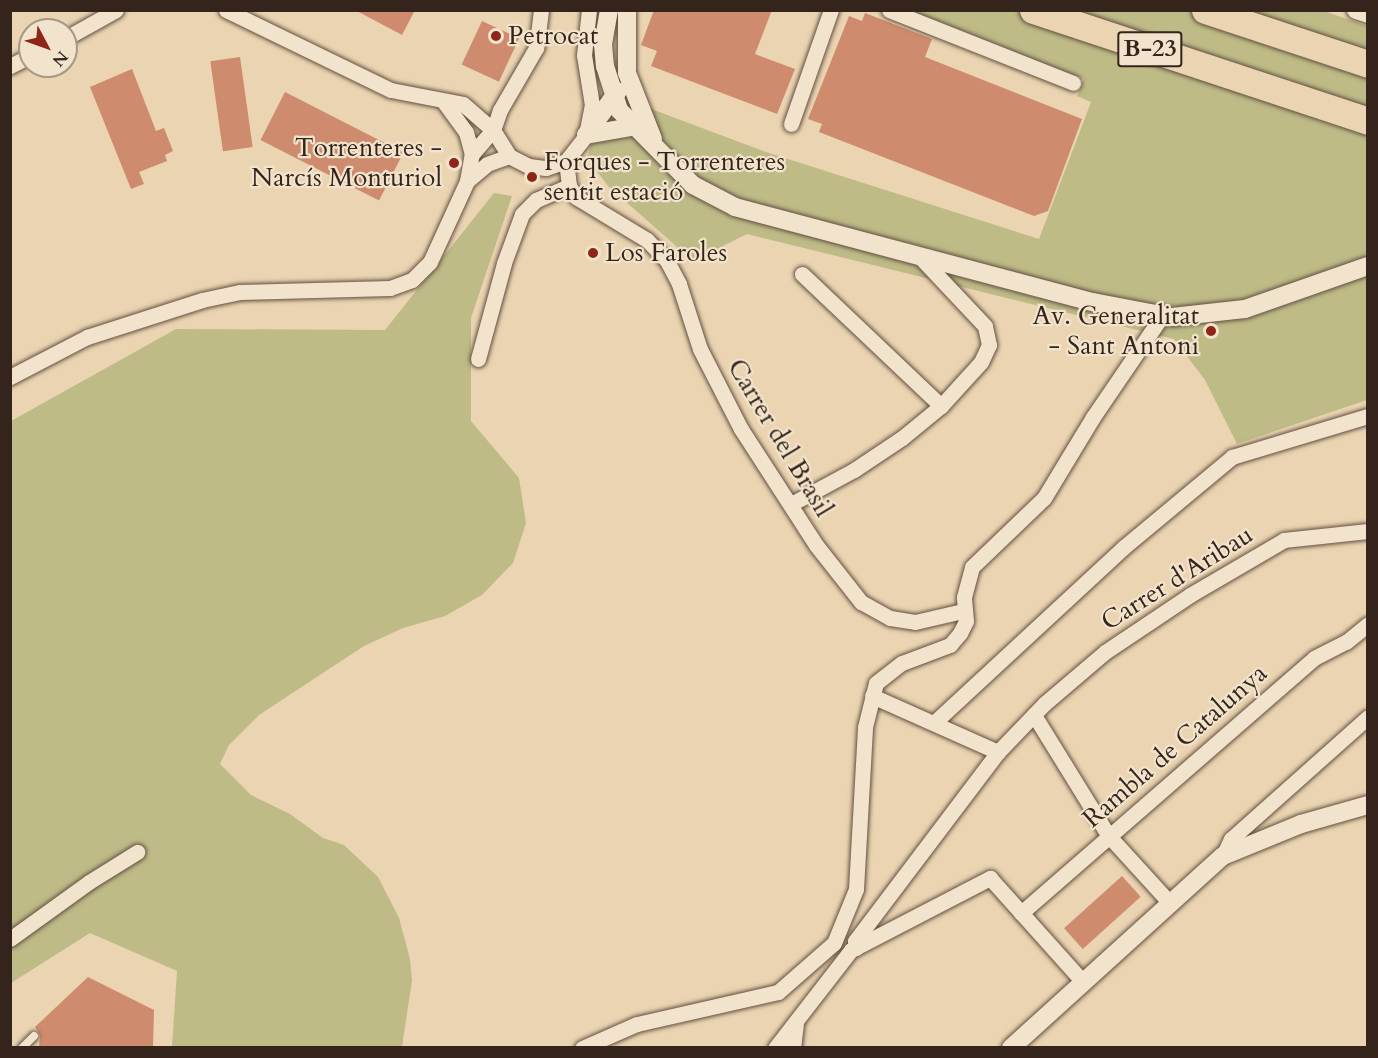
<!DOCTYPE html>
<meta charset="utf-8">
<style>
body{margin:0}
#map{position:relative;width:1378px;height:1058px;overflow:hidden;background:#ebd4b1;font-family:Cardo,serif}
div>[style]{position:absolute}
.green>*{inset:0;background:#bebb87}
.building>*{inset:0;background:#ce8b6d;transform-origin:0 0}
.roads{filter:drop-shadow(0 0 2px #625041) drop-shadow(0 0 2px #625041)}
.service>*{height:8px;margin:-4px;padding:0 4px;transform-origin:4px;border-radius:4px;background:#f2e3cc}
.minor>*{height:15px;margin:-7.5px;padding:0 7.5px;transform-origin:7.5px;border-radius:7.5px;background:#f2e3cc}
.tertiary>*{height:18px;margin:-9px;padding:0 9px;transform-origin:9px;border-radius:9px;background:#f2e3cc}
.motorway>*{height:27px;margin:-13.5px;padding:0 13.5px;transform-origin:13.5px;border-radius:13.5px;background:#ebd4b1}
.dots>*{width:16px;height:16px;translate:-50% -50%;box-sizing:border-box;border:3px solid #f2e3cc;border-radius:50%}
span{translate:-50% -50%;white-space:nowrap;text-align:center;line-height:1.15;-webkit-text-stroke:4.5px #f2e3cc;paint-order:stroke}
.shield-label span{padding:2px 4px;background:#f2e3cc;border:2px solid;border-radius:4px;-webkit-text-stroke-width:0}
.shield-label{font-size:24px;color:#34241c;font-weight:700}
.poi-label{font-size:26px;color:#34241c}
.left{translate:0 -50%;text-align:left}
.right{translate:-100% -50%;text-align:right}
.street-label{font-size:26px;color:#34241c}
.frame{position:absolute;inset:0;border:12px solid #34241c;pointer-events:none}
.north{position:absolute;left:18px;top:18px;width:60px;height:60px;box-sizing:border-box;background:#f2e3cc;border:2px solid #a69786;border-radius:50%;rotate:131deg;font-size:16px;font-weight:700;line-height:24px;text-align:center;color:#34241c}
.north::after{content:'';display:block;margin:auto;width:21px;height:27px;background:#8f2418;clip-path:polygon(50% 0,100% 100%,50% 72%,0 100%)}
</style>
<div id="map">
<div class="green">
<i style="clip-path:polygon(910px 11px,1324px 11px,1367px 26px,1367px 400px,1237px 444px,1205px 380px,1174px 339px,747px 234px,693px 261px,608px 186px,587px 158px,606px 92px,766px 152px,1039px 239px,1091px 102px,1077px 96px,1084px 79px)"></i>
<i style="clip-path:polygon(494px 193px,512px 196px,471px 318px,471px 421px,519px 478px,526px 523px,513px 563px,482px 595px,445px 616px,403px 628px,364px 646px,259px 715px,229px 745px,220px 764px,251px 795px,290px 814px,323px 838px,344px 845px,378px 877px,399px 918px,410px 959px,412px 980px,402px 1047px,172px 1047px,177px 971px,90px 933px,11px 983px,11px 421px,176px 329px,385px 330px)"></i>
</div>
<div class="building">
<i style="clip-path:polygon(355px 10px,415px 10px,402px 35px)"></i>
<i style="clip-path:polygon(654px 10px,772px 10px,755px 54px,795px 69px,777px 114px,651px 66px,657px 51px,641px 45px)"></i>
<i style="clip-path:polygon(865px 13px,932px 39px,925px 57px,1082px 119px,1048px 211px,1034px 216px,819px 132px,822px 124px,808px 119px,849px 16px,862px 21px)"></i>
<i style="left:482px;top:21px;width:41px;height:48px;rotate:25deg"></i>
<i style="left:240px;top:57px;width:91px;height:30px;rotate:82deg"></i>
<i style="clip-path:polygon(132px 69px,156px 131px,164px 128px,173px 151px,165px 155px,167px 161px,139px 172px,144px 184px,131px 189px,90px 87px)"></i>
<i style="left:285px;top:92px;width:133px;height:54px;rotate:27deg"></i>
<i style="left:1122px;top:876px;width:28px;height:78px;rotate:48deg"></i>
<i style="clip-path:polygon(88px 977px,154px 1010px,153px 1047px,39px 1047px,40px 1035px,35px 1027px)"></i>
</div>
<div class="roads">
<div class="service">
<i style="left:22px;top:1048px;width:17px;rotate:-45deg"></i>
</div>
<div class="minor">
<i style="left:226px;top:10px;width:183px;rotate:25.9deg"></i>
<i style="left:391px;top:90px;width:73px;rotate:11deg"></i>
<i style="left:463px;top:104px;width:40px;rotate:41deg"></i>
<i style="left:541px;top:10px;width:38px;rotate:97deg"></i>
<i style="left:536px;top:48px;width:72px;rotate:120.1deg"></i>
<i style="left:500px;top:110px;width:21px;rotate:109deg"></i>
<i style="left:493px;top:130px;width:31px;rotate:58deg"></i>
<i style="left:509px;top:156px;width:22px;rotate:27deg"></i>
<i style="left:529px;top:166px;width:17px;rotate:7deg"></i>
<i style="left:546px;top:168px;width:21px;rotate:-19deg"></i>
<i style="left:566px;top:161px;width:33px;rotate:-52deg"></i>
<i style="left:586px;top:135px;width:31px;rotate:-79deg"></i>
<i style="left:592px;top:105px;width:51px;rotate:-99.1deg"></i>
<i style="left:584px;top:55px;width:45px;rotate:-83.7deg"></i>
<i style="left:889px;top:10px;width:198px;rotate:21.6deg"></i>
<i style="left:66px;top:38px;width:57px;rotate:-29.2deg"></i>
<i style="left:10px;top:66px;width:22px;rotate:-27deg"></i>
<i style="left:444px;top:102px;width:37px;rotate:54deg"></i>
<i style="left:466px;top:132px;width:23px;rotate:75deg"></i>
<i style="left:791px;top:124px;width:121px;rotate:-70.7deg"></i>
<i style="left:566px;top:161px;width:25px;rotate:83deg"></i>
<i style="left:569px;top:186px;width:13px;rotate:58deg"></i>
<i style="left:576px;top:197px;width:83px;rotate:31.2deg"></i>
<i style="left:647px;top:240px;width:29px;rotate:46deg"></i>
<i style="left:667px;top:261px;width:26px;rotate:62deg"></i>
<i style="left:679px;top:284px;width:68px;rotate:72.1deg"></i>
<i style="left:700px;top:349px;width:90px;rotate:62.9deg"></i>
<i style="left:741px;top:429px;width:138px;rotate:57.1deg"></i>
<i style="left:816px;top:545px;width:73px;rotate:51.7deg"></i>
<i style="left:861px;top:602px;width:33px;rotate:29deg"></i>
<i style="left:890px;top:618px;width:25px;rotate:9deg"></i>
<i style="left:915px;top:622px;width:49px;rotate:-12.9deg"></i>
<i style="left:467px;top:181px;width:26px;rotate:-40deg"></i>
<i style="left:487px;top:164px;width:23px;rotate:-20deg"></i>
<i style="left:802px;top:274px;width:192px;rotate:43.5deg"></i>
<i style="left:478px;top:359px;width:99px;rotate:-74.8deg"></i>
<i style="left:504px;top:263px;width:52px;rotate:-69.8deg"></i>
<i style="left:522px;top:214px;width:20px;rotate:-45deg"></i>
<i style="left:536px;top:200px;width:36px;rotate:-23deg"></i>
<i style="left:10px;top:377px;width:87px;rotate:-27.5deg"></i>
<i style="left:87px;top:337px;width:121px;rotate:-17.8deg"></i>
<i style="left:202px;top:300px;width:39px;rotate:-12deg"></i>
<i style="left:240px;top:292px;width:150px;rotate:-1.5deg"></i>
<i style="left:390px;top:288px;width:23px;rotate:-20deg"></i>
<i style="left:412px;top:280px;width:25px;rotate:-45deg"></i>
<i style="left:430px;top:262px;width:89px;rotate:-65.4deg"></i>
<i style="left:467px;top:181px;width:27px;rotate:-80deg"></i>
<i style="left:472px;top:154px;width:32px;rotate:-49deg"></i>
<i style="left:791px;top:504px;width:72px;rotate:-28.4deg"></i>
<i style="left:854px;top:470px;width:58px;rotate:-33.7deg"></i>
<i style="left:902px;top:438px;width:50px;rotate:-39.4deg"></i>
<i style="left:941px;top:406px;width:59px;rotate:-47.7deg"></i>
<i style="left:981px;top:362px;width:19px;rotate:-65deg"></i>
<i style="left:989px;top:345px;width:19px;rotate:-102deg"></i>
<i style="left:985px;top:326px;width:95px;rotate:-133.3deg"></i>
<i style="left:872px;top:696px;width:138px;rotate:24deg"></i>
<i style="left:1034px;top:715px;width:141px;rotate:58.3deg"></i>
<i style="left:1108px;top:835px;width:91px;rotate:47.7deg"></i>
<i style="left:936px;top:721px;width:256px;rotate:-42.8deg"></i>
<i style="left:1124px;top:547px;width:141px;rotate:-39.8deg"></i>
<i style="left:1232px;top:457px;width:142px;rotate:-16.8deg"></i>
<i style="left:1223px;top:856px;width:19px;rotate:-65deg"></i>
<i style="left:1231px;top:839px;width:183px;rotate:-41.7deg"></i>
<i style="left:1021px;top:913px;width:388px;rotate:-41deg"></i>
<i style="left:1314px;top:658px;width:36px;rotate:-27deg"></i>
<i style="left:1346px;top:642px;width:28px;rotate:-39deg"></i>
<i style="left:10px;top:939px;width:97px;rotate:-35.8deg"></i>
<i style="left:89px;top:882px;width:57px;rotate:-32deg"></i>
<i style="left:856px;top:948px;width:7px;rotate:-98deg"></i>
<i style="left:855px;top:941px;width:237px;rotate:-52.9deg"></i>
<i style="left:998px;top:752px;width:66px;rotate:-46.2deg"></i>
<i style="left:1044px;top:704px;width:80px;rotate:-40.4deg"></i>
<i style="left:1105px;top:652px;width:102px;rotate:-33.8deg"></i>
<i style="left:1190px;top:595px;width:109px;rotate:-30.3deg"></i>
<i style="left:1284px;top:540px;width:84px;rotate:-6.1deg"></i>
<i style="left:582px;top:1048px;width:60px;rotate:-23.6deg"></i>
<i style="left:637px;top:1024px;width:145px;rotate:-12.8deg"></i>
<i style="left:778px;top:992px;width:74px;rotate:-41.2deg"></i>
<i style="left:834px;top:943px;width:58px;rotate:-67.8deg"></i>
<i style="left:856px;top:889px;width:162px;rotate:-86.8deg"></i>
<i style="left:865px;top:727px;width:45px;rotate:-76deg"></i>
<i style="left:876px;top:683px;width:33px;rotate:-38deg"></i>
<i style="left:902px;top:663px;width:51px;rotate:-20.6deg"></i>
<i style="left:950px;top:645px;width:16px;rotate:-50deg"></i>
<i style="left:960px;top:633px;width:13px;rotate:-63deg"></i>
<i style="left:966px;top:621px;width:24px;rotate:-95deg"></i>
<i style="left:964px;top:597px;width:31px;rotate:-75deg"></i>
<i style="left:972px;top:567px;width:100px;rotate:-43.8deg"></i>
<i style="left:1044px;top:498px;width:95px;rotate:-58.8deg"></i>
<i style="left:1093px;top:417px;width:122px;rotate:-55.7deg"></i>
<i style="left:775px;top:1048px;width:124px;rotate:-52.2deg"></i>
<i style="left:851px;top:950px;width:157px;rotate:-27.4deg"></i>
<i style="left:990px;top:878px;width:140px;rotate:48.2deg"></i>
<i style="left:793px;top:1048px;width:26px;rotate:-83deg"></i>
</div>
<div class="tertiary">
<i style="left:609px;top:10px;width:35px;rotate:100deg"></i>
<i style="left:603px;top:44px;width:22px;rotate:85deg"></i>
<i style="left:605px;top:66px;width:46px;rotate:72.3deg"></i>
<i style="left:619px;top:110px;width:105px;rotate:45.4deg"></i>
<i style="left:693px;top:185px;width:47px;rotate:27.6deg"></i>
<i style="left:735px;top:207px;width:370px;rotate:14.9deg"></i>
<i style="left:1093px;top:302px;width:80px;rotate:10.8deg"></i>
<i style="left:1172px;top:317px;width:73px;rotate:-6.3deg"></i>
<i style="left:1245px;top:309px;width:130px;rotate:-19.3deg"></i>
<i style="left:627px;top:10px;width:63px;rotate:90deg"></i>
<i style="left:627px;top:73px;width:71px;rotate:68.5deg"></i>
<i style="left:1356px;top:10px;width:13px;rotate:18deg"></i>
<i style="left:586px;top:135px;width:54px;rotate:-54deg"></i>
<i style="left:586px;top:135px;width:46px;rotate:-10.1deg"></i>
<i style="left:1011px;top:1048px;width:286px;rotate:-42.2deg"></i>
<i style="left:1223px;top:856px;width:84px;rotate:-22.3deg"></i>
<i style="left:1301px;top:824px;width:70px;rotate:-15.8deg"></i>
</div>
<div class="motorway">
<i style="left:1033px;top:10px;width:353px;rotate:18.3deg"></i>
<i style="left:1205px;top:10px;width:172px;rotate:18.3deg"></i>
</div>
</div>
<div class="dots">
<i style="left:496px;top:36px;background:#8f2418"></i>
<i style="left:454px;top:163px;background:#8f2418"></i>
<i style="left:532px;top:177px;background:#8f2418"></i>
<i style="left:593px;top:253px;background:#8f2418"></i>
<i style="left:1211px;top:331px;background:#8f2418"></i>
</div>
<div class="shield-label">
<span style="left:1150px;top:49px">B-23</span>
</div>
<div class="poi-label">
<span class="left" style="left:508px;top:36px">Petrocat</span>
<span class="right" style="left:442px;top:163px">Torrenteres -<br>Narcís Monturiol</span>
<span class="left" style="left:544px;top:177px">Forques - Torrenteres<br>sentit estació</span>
<span class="left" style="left:605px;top:253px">Los Faroles</span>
<span class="right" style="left:1199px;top:331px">Av. Generalitat<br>- Sant Antoni</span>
</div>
<div class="street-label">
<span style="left:780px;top:438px;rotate:59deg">Carrer del Brasil</span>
<span style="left:1177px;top:578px;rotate:-32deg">Carrer d'Aribau</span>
<span style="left:1175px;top:746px;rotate:-41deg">Rambla de Catalunya</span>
</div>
<div class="frame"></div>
<div class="north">N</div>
</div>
